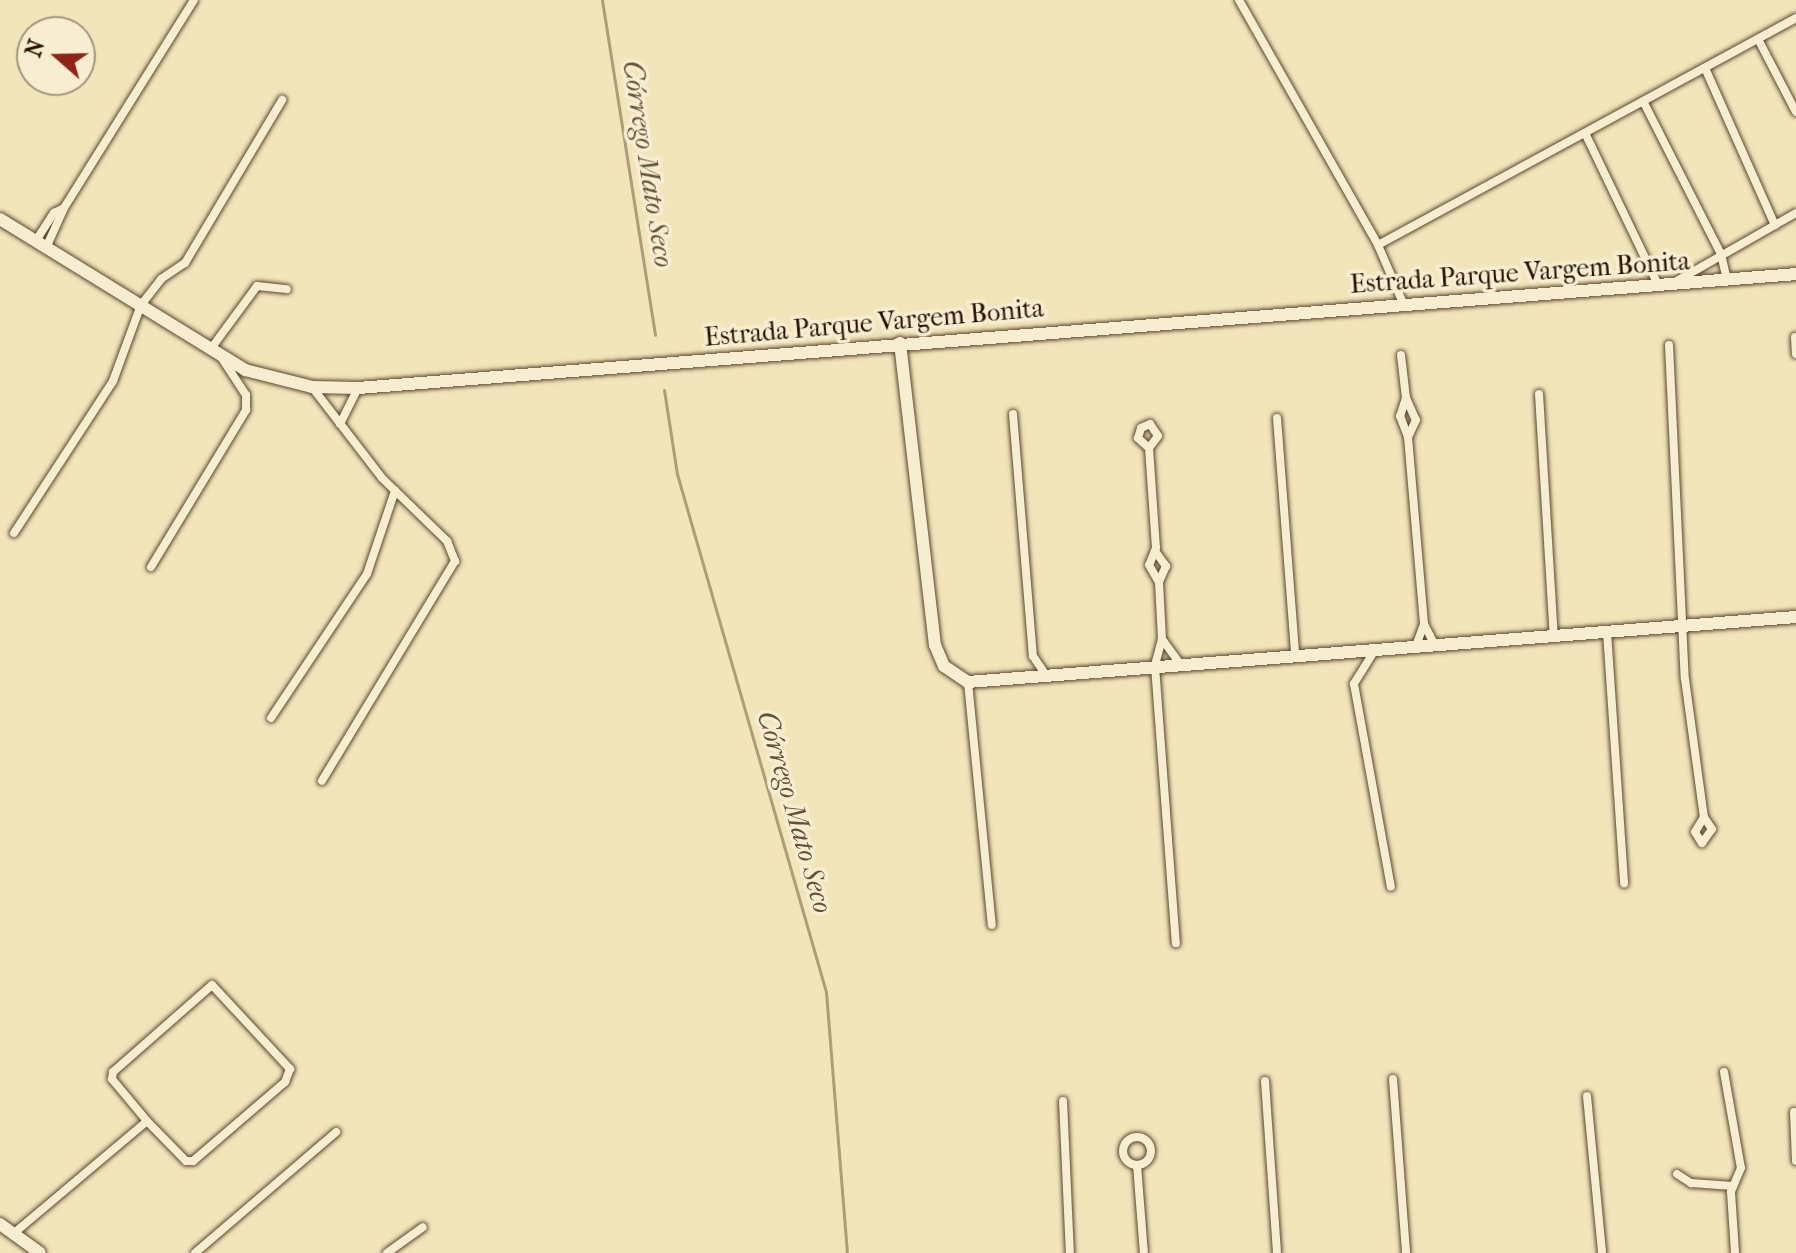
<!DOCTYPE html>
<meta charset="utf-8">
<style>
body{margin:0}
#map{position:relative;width:1796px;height:1253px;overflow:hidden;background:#f2e5ba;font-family:"IM FELL French Canon",serif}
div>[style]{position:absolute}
.stream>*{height:3px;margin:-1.5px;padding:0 1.5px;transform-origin:1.5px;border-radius:1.5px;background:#ae9d7b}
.roads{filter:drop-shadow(0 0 2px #5b462f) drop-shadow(0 0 2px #5b462f)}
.street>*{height:8px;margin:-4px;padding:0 4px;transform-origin:4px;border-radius:4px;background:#f7eed2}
.street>.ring{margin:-4px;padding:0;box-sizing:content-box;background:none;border:8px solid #f7eed2;border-radius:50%}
.secondary>*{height:12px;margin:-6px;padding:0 6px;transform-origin:6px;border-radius:6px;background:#f7eed2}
span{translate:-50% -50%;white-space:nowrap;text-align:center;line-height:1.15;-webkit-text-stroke:7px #f7eed2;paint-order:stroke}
.street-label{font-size:26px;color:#291101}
.water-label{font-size:28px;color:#655038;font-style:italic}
.north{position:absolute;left:16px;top:16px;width:80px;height:80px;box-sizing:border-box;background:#f7eed2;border:2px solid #a5967e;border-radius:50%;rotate:290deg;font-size:22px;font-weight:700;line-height:32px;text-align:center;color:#291101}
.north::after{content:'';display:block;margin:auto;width:28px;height:36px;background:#8f2418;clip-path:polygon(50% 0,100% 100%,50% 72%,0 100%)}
</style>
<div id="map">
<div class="stream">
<i style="left:602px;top:0;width:339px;rotate:81deg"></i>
<i style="left:664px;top:390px;width:85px;rotate:81.2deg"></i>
<i style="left:677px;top:474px;width:539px;rotate:73.95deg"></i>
<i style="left:826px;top:992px;width:262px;rotate:85.4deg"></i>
</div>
<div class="roads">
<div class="street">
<i style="left:1239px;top:0;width:282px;rotate:60.4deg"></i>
<i style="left:1378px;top:245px;width:63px;rotate:66.7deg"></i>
<i style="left:1758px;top:39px;width:82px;rotate:62.5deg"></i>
<i style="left:1705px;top:68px;width:172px;rotate:66deg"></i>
<i style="left:1643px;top:101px;width:172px;rotate:63deg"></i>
<i style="left:1721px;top:254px;width:27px;rotate:77deg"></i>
<i style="left:1585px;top:133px;width:169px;rotate:64.3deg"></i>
<i style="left:35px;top:242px;width:35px;rotate:-57deg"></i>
<i style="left:54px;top:213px;width:11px;rotate:-27deg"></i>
<i style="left:1378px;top:245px;width:476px;rotate:-28.5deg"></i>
<i style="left:46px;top:248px;width:44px;rotate:-65.8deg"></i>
<i style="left:64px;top:208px;width:245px;rotate:-58deg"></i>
<i style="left:1675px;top:282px;width:139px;rotate:-29.7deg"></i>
<i style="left:1795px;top:337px;width:17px;rotate:87deg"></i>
<i style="left:1669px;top:345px;width:334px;rotate:87.3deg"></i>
<i style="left:1685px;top:679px;width:139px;rotate:82.2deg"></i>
<i style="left:1704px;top:817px;width:17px;rotate:121deg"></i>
<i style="left:1695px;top:832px;width:13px;rotate:58deg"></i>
<i style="left:1702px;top:843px;width:17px;rotate:-54deg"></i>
<i style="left:1712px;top:829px;width:14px;rotate:-124deg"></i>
<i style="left:210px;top:350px;width:79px;rotate:-53.7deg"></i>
<i style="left:257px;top:286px;width:30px;rotate:6deg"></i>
<i style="left:1401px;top:355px;width:43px;rotate:83.4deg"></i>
<i style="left:1406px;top:398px;width:24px;rotate:66deg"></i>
<i style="left:1416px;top:420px;width:19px;rotate:115deg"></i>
<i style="left:1408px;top:437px;width:188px;rotate:85.1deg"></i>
<i style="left:1424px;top:624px;width:23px;rotate:110deg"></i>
<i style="left:312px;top:387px;width:115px;rotate:52.4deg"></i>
<i style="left:382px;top:478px;width:91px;rotate:44.1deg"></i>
<i style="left:447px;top:541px;width:22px;rotate:68deg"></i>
<i style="left:455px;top:561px;width:257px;rotate:121.2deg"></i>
<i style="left:1539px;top:394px;width:242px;rotate:86.5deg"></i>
<i style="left:1406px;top:398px;width:19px;rotate:108deg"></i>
<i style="left:1400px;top:416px;width:22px;rotate:69deg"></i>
<i style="left:1013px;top:414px;width:243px;rotate:85.3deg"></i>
<i style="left:1033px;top:656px;width:22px;rotate:56deg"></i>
<i style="left:1277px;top:418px;width:237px;rotate:85.6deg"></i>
<i style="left:340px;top:424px;width:40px;rotate:-63.4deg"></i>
<i style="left:1149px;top:448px;width:15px;rotate:-138deg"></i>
<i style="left:1138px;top:438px;width:10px;rotate:-73deg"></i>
<i style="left:1141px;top:428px;width:10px;rotate:-24deg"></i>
<i style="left:1150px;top:424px;width:14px;rotate:56deg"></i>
<i style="left:1158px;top:436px;width:15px;rotate:127deg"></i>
<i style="left:1149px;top:448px;width:100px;rotate:86deg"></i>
<i style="left:1156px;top:548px;width:18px;rotate:112deg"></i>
<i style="left:1149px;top:565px;width:20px;rotate:60deg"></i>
<i style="left:14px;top:533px;width:181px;rotate:-56.9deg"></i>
<i style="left:113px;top:381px;width:81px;rotate:-69.8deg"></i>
<i style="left:141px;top:305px;width:33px;rotate:-52deg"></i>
<i style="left:161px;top:279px;width:29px;rotate:-34deg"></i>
<i style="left:185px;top:263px;width:190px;rotate:-59.2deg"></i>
<i style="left:1155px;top:551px;width:19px;rotate:54deg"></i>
<i style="left:1166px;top:566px;width:17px;rotate:114deg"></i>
<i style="left:1159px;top:582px;width:57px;rotate:87deg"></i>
<i style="left:1162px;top:639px;width:28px;rotate:105deg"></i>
<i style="left:1155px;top:666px;width:278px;rotate:85.7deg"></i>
<i style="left:151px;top:567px;width:184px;rotate:-58.8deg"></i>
<i style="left:246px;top:410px;width:15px;rotate:-90deg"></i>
<i style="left:246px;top:395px;width:45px;rotate:-123.3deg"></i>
<i style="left:1424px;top:624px;width:22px;rotate:63deg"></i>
<i style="left:1607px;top:632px;width:252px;rotate:86.1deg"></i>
<i style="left:1162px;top:639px;width:31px;rotate:54deg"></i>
<i style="left:1375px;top:650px;width:40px;rotate:122deg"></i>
<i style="left:1354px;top:684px;width:206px;rotate:79.7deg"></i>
<i style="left:968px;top:682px;width:244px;rotate:84.4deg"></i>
<i style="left:271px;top:718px;width:173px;rotate:-56.3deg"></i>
<i style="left:367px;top:574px;width:88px;rotate:-71.4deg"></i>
<i style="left:1724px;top:1072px;width:97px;rotate:80deg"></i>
<i style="left:1741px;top:1168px;width:26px;rotate:113deg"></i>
<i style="left:1731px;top:1192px;width:61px;rotate:86.2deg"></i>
<i style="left:1393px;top:1079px;width:174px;rotate:85.7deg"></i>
<i style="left:1265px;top:1081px;width:172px;rotate:86deg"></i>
<i style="left:1587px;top:1096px;width:158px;rotate:84.5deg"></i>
<i style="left:1063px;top:1101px;width:152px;rotate:87.4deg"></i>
<i style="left:1794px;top:1112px;width:49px;rotate:87.7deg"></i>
<i class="ring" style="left:1123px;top:1137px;width:20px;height:20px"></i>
<i style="left:1137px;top:1165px;width:88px;rotate:85.5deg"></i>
<i style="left:1677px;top:1174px;width:17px;rotate:33deg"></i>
<i style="left:1691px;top:1183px;width:42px;rotate:4.1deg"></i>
<i style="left:13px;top:1234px;width:175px;rotate:-40.1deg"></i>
<i style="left:147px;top:1121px;width:55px;rotate:-129.8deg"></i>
<i style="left:112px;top:1079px;width:7px;rotate:-82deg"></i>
<i style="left:113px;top:1072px;width:132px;rotate:-41.3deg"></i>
<i style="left:212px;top:985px;width:115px;rotate:47.1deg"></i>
<i style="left:290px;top:1069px;width:14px;rotate:111deg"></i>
<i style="left:285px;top:1082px;width:121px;rotate:139.3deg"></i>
<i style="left:193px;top:1161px;width:7px;rotate:180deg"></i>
<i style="left:186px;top:1161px;width:56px;rotate:-134.3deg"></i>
<i style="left:195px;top:1253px;width:186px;rotate:-40.6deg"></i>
<i style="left:387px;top:1253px;width:44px;rotate:-35.8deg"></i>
</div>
<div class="secondary">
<i style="left:0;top:219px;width:288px;rotate:31.6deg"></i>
<i style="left:245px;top:370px;width:69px;rotate:14.2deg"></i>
<i style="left:312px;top:387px;width:46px;rotate:1.2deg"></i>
<i style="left:358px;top:388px;width:1443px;rotate:-4.53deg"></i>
<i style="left:900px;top:343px;width:304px;rotate:83.4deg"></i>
<i style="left:935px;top:645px;width:23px;rotate:67deg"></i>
<i style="left:944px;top:666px;width:29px;rotate:34deg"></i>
<i style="left:968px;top:682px;width:831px;rotate:-4.49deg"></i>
<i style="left:0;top:1224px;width:49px;rotate:35.9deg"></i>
</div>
</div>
<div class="street-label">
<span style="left:1520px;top:273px;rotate:-4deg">Estrada Parque Vargem Bonita</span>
<span style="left:874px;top:323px;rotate:-5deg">Estrada Parque Vargem Bonita</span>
</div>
<div class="water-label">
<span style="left:648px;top:164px;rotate:81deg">Córrego Mato Seco</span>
<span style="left:795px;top:812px;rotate:74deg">Córrego Mato Seco</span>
</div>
<div class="north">N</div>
</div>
